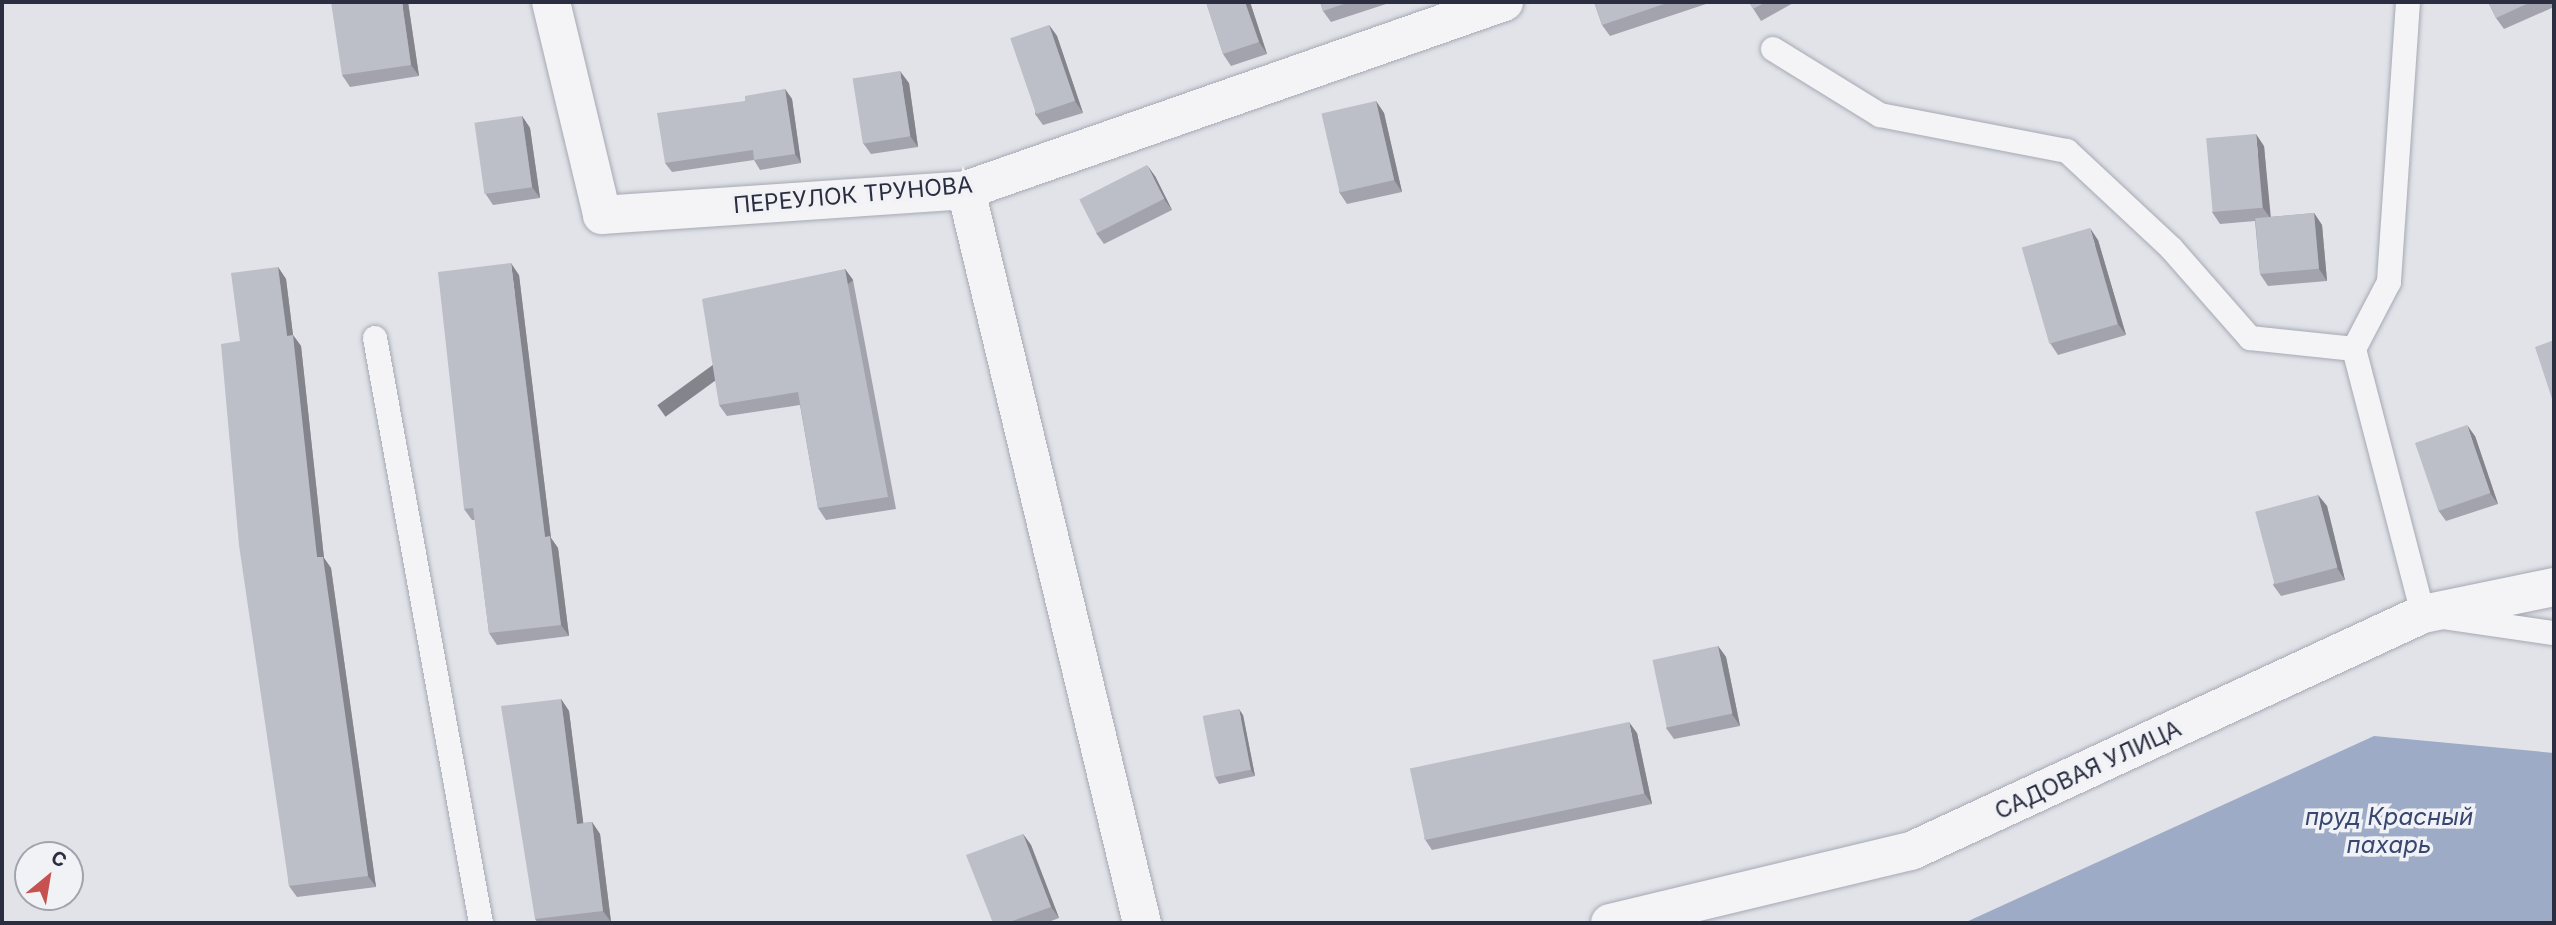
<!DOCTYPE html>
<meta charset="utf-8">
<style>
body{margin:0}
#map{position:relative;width:2556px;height:925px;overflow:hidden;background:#e1e3e9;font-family:Inter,sans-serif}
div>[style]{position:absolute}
.water>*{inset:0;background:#9eabc7}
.roads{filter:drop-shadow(0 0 2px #a6a9b3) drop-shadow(0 0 2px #a6a9b3)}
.service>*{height:24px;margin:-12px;padding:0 12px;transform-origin:12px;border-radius:12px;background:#f4f4f7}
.minor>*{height:38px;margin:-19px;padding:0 19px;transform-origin:19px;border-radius:19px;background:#f4f4f7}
.wall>*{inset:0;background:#a2a3ac}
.shaded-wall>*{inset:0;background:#84858c;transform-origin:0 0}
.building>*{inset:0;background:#bcbec8;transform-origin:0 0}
span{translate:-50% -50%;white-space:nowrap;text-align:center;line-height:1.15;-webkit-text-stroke:7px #f1f2f6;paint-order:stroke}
.street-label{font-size:23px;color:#2a2e40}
.water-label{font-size:24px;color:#374771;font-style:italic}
.frame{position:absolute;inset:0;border:4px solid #2a2e40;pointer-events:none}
.north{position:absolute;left:14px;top:841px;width:70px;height:70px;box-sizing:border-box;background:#f1f2f6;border:2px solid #a1a4ad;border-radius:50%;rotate:30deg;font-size:19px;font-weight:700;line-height:28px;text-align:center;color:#2a2e40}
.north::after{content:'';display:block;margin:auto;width:24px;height:32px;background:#c7514e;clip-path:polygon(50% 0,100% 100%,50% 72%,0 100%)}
</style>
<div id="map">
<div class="water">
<i style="clip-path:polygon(2374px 736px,2554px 753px,2554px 923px,1964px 923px)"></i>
</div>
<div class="roads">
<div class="service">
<i style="left:2408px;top:2px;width:281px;rotate:93.9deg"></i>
<i style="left:2389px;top:282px;width:76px;rotate:117.6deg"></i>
<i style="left:2354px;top:349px;width:274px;rotate:75.4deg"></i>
<i style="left:2423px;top:614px;width:132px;rotate:8.3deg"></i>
<i style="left:1773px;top:49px;width:126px;rotate:31.7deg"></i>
<i style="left:1880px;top:115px;width:190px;rotate:10.9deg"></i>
<i style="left:2067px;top:151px;width:142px;rotate:43deg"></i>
<i style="left:2171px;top:248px;width:120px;rotate:48.7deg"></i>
<i style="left:2250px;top:338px;width:105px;rotate:6deg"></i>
<i style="left:375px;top:338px;width:595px;rotate:79.73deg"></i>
</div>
<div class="minor">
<i style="left:551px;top:2px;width:219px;rotate:76.5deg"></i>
<i style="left:602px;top:215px;width:365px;rotate:-3.9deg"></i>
<i style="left:966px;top:190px;width:570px;rotate:-19.26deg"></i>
<i style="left:966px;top:190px;width:754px;rotate:76.5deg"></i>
<i style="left:1610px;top:923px;width:309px;rotate:-13.5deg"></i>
<i style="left:1911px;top:851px;width:564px;rotate:-24.84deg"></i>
<i style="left:2423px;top:614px;width:134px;rotate:-11.6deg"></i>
</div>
</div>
<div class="wall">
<i style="clip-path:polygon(408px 2px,419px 76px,350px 87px,342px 75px)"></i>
<i style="clip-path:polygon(1206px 2px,1250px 2px,1267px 54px,1231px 66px,1223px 54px)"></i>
<i style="clip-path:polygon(1320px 2px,1385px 2px,1386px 4px,1331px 22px,1323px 11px)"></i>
<i style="clip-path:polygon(1594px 2px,1712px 2px,1610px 36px,1602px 25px)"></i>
<i style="clip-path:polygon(1749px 2px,1795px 2px,1761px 21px)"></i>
<i style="clip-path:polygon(2488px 2px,2554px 2px,2554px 7px,2504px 29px,2496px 18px)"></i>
<i style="clip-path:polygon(1049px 25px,1057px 36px,1083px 113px,1043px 125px,1035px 114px)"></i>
<i style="clip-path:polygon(909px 83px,918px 147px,871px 154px,863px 143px)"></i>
<i style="clip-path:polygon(785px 89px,792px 99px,801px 163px,760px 170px,754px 160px,672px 172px,665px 163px,745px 101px)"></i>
<i style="clip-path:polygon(1376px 101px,1384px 113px,1402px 192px,1347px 204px,1339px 192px)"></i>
<i style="clip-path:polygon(522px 116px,530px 128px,540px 198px,493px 205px,485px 193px)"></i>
<i style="clip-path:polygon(2264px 146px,2270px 217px,2314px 213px,2322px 225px,2327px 281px,2268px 286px,2260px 274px,2255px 221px,2220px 224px,2212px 212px)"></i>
<i style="clip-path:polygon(1155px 176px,1172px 210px,1104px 244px,1096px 233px)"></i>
<i style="clip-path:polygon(2098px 240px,2126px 335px,2058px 355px,2050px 343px)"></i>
<i style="clip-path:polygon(278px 267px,286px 279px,293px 335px,301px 346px,324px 558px,331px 568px,376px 887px,297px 897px,289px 886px,240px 341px)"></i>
<i style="clip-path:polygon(845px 269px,853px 280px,896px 509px,826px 520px,818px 508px,800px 405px,727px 416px,719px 405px)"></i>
<i style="clip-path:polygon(519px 275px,551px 538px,558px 548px,569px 636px,497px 645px,489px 633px,475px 520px,472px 520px,464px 509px)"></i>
<i style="clip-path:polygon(2475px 436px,2498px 504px,2446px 521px,2438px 510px)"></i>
<i style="clip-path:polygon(2318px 495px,2327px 506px,2345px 580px,2281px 596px,2273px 585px)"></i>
<i style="clip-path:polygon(1718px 646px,1726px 657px,1740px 726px,1674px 739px,1666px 728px)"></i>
<i style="clip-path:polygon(561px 699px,569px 711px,583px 823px,592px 822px,600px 834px,611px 922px,602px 923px,538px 923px,535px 919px)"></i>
<i style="clip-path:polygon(1243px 715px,1255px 776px,1219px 784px,1215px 777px)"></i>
<i style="clip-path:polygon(1637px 733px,1652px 804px,1432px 850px,1424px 838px)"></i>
<i style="clip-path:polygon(1023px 834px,1031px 845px,1059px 918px,1046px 923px,993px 923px)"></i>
</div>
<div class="shaded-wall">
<i style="clip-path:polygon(402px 2px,408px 2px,419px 76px,411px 65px)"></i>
<i style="clip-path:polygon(1245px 2px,1250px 2px,1267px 54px,1259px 42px)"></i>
<i style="clip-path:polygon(1049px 25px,1057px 36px,1083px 113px,1075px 101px)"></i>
<i style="clip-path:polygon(900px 71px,909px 83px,918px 147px,910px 136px)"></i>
<i style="clip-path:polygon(785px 89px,792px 99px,801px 163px,795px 154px)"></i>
<i style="clip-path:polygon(1376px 101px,1384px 113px,1402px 192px,1394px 180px)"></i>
<i style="clip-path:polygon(522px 116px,530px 128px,540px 198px,532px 187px)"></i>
<i style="clip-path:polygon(2256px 134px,2264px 146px,2271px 219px,2263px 208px)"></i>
<i style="clip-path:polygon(1147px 165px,1155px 176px,1172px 210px,1164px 199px)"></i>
<i style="clip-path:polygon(2314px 213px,2322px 225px,2327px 281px,2319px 269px)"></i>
<i style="clip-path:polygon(2090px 228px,2098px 240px,2126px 335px,2118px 324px)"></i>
<i style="clip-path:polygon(511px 263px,519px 275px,551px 538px,558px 548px,569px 636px,561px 625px,545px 537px)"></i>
<i style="clip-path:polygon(278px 267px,286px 279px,293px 335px,301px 346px,324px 558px,331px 568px,376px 887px,368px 876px,317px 557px)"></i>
<i style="left:845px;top:269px;width:14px;height:232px;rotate:54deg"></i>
<i style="clip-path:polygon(2467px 425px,2475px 436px,2498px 504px,2490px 493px)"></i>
<i style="clip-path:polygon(2318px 495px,2327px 506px,2345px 580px,2337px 568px)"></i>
<i style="clip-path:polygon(1718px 646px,1726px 657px,1740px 726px,1732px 714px)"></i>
<i style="clip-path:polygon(561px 699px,569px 711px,585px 836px,577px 824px)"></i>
<i style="clip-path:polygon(1239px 709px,1243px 715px,1255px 776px,1251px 770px)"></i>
<i style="clip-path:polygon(1629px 722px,1637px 733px,1652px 804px,1644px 793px)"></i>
<i style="clip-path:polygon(592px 822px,600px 834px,611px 922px,603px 911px)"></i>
<i style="clip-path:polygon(1023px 834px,1031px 845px,1059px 918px,1051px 907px)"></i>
</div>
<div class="building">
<i style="clip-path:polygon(331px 2px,402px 2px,411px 65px,342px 75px)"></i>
<i style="clip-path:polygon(1206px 2px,1245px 2px,1259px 42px,1223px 54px)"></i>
<i style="clip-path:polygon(1320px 2px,1350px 2px,1323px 11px)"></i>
<i style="clip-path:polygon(1594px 2px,1670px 2px,1602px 25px)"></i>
<i style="clip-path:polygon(1749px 2px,1766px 2px,1753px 9px)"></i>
<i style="clip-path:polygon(2488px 2px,2531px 2px,2496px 18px)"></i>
<i style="left:1049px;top:25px;width:80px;height:41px;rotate:71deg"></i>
<i style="left:900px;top:71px;width:66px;height:48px;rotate:81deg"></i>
<i style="clip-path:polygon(785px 89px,795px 154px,754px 160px,753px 150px,665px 163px,657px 113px,745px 101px,745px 96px)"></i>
<i style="left:1376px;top:101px;width:81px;height:56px;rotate:77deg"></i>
<i style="left:522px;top:116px;width:72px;height:48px;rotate:82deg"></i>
<i style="left:2256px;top:134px;width:74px;height:50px;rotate:85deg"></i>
<i style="left:1147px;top:165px;width:38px;height:76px;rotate:63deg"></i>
<i style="left:2314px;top:213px;width:56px;height:59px;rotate:85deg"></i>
<i style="left:2090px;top:228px;width:100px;height:71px;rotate:74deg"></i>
<i style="clip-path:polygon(511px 263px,545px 537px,550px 536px,561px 625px,489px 633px,473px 508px,464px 509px,438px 272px)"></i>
<i style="clip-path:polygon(278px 267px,287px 336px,293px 335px,317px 557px,323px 557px,368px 876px,289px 886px,239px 545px,221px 344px,240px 341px,231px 273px)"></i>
<i style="clip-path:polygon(845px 269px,888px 497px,818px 508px,798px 392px,719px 405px,702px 299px)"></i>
<i style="clip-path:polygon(2554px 340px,2554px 405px,2535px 347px)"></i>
<i style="left:2467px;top:425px;width:72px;height:55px;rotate:71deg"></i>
<i style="left:2318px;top:495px;width:75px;height:65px;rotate:75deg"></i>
<i style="left:1718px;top:646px;width:69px;height:67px;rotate:78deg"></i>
<i style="clip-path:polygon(561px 699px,577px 824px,592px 822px,603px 911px,535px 919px,501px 706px)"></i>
<i style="left:1239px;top:709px;width:62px;height:37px;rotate:79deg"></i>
<i style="left:1629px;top:722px;width:73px;height:224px;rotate:78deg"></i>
<i style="clip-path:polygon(1023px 834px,1051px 907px,1007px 923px,993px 923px,966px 855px)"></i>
</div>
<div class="street-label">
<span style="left:853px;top:195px;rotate:-5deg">ПЕРЕУЛОК ТРУНОВА</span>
<span style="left:2088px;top:770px;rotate:-25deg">САДОВАЯ УЛИЦА</span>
</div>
<div class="water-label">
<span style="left:2389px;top:831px">пруд Красный<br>пахарь</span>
</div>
<div class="frame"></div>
<div class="north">С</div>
</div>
